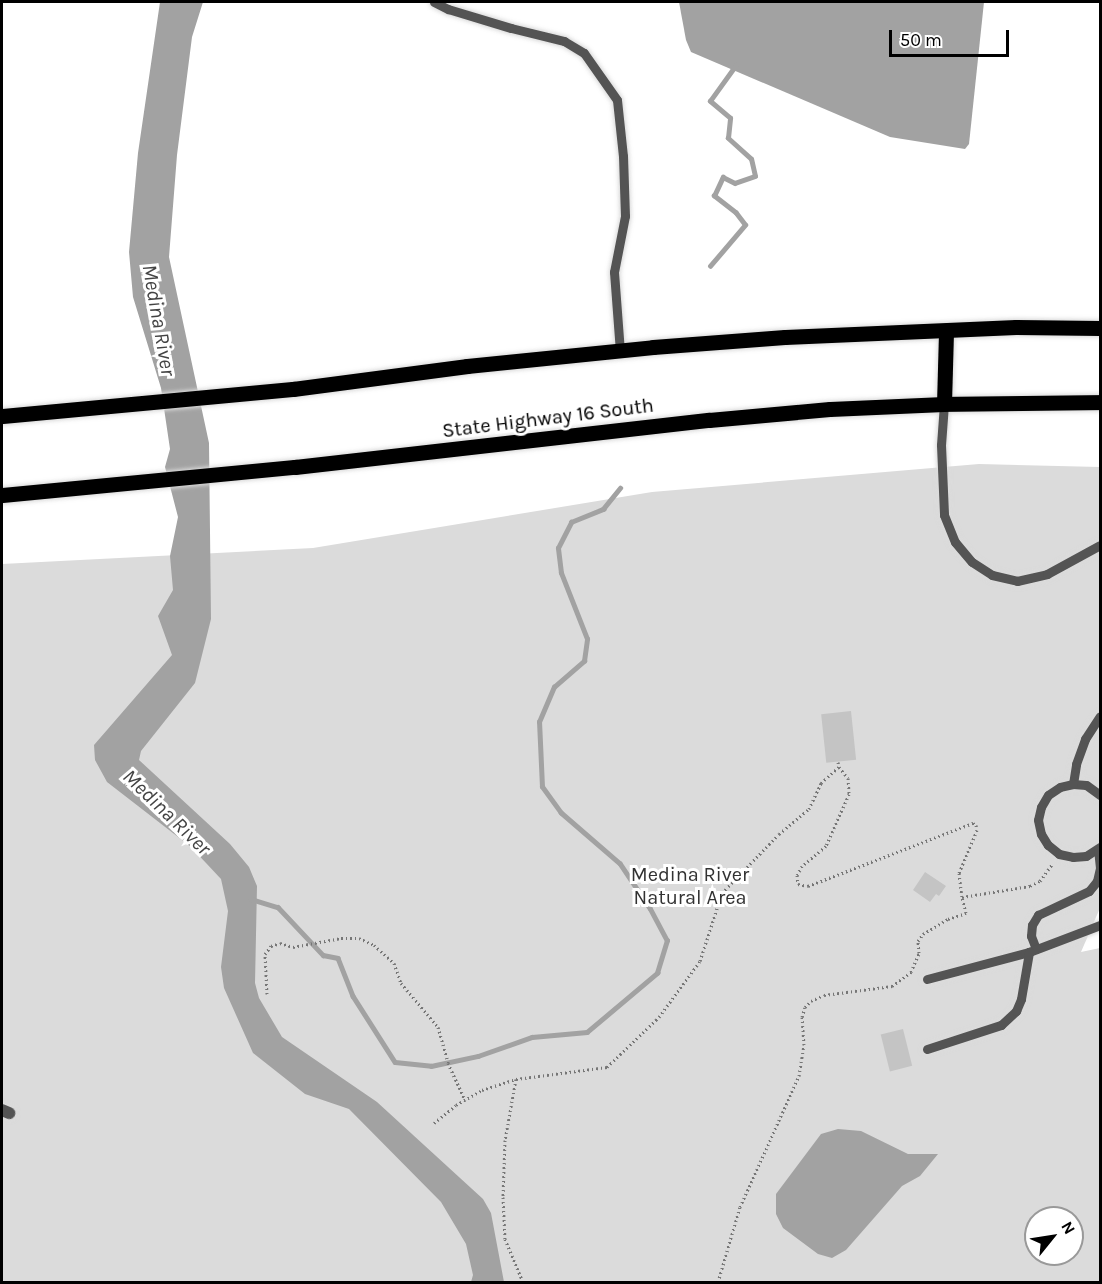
<!DOCTYPE html>
<style>
body{margin:0}
#map{position:relative;width:1102px;height:1284px;overflow:hidden;background:#fff;font-family:Karla,sans-serif}
div>[style]{position:absolute}
.green>*{inset:0;background:#dbdbdb}
.water>*{inset:0;background:#a2a2a2}
.stream>*{height:4.5px;margin:-2.25px;padding:0 2.25px;transform-origin:2.25px;border-radius:2.25px;background:#a2a2a2}
.building>*{inset:0;background:#c4c4c4;transform-origin:0 0}
.path>*{height:3px;margin-top:-1.5px;transform-origin:0;background:repeating-linear-gradient(90deg,#767676 0 1.5px,transparent 0 4.5px)}
.roads{filter:drop-shadow(0 0 2px #dbdbdb) drop-shadow(0 0 2px #dbdbdb)}
.lane>*{height:9px;margin:-4.5px;padding:0 4.5px;transform-origin:4.5px;border-radius:4.5px;background:#545454}
.street>*{height:12px;margin:-6px;padding:0 6px;transform-origin:6px;border-radius:6px;background:#545454}
.primary>*{height:15px;margin:-7.5px;padding:0 7.5px;transform-origin:7.5px;border-radius:7.5px;background:#000}
span{translate:-50% -50%;white-space:nowrap;text-align:center;line-height:1.15;-webkit-text-stroke:6px #fff;paint-order:stroke}
.street-label{font-size:20px;color:#000}
.park-label{font-size:20px;color:#323232}
.water-label{font-size:21px;color:#434343;font-style:italic}
.frame{position:absolute;inset:0;border:3px solid #000;pointer-events:none}
.north{position:absolute;left:1024px;top:1206px;width:60px;height:60px;box-sizing:border-box;background:#fff;border:2px solid #999;border-radius:50%;rotate:60deg;font-size:16px;font-weight:700;line-height:24px;text-align:center;color:#000}
.north::after{content:'';display:block;margin:auto;width:21px;height:27px;background:#000;clip-path:polygon(50% 0,100% 100%,50% 72%,0 100%)}
.scale{position:absolute;left:889px;top:30px;width:120px;height:27px;box-sizing:border-box;border:3px solid #000;border-top:0;padding-left:8px;font-size:18px;line-height:21px;white-space:nowrap;color:#000;-webkit-text-stroke:4px #fff;paint-order:stroke}
</style>
<div id="map">
<div class="green">
<i style="clip-path:polygon(evenodd,979px 464px,1100px 467px,1100px 908px,1081px 952px,1100px 948px,1100px 1282px,2px 1282px,2px 564px,313px 548px,652px 492px,979px 464px,1036px 1218px,1072px 1218px,1072px 1254px,1036px 1254px,1036px 1218px)"></i>
</div>
<div class="water">
<i style="clip-path:polygon(160px 2px,203px 2px,192px 37px,177px 155px,169px 257px,209px 443px,211px 619px,195px 683px,141px 751px,139px 760px,230px 844px,249px 867px,257px 886px,255px 983px,259px 998px,282px 1037px,377px 1102px,483px 1199px,491px 1213px,504px 1282px,471px 1282px,473px 1275px,466px 1244px,441px 1202px,349px 1109px,305px 1094px,253px 1053px,224px 988px,221px 967px,228px 911px,221px 879px,191px 847px,107px 782px,95px 760px,94px 745px,172px 655px,158px 616px,173px 590px,170px 556px,178px 517px,165px 467px,170px 449px,161px 388px,133px 297px,129px 252px,138px 153px)"></i>
<i style="clip-path:polygon(679px 2px,984px 2px,969px 144px,965px 149px,890px 137px,691px 52px,686px 40px)"></i>
<i style="clip-path:polygon(838px 1129px,861px 1131px,908px 1154px,938px 1154px,920px 1176px,902px 1186px,846px 1250px,832px 1258px,818px 1254px,783px 1228px,776px 1214px,776px 1194px,821px 1134px)"></i>
</div>
<div class="stream">
<i style="left:710px;top:266px;width:54px;rotate:-49.5deg"></i>
<i style="left:745px;top:225px;width:15px;rotate:-127deg"></i>
<i style="left:736px;top:213px;width:28px;rotate:-142deg"></i>
<i style="left:714px;top:196px;width:21px;rotate:-65deg"></i>
<i style="left:723px;top:177px;width:13px;rotate:27deg"></i>
<i style="left:735px;top:183px;width:21px;rotate:-19deg"></i>
<i style="left:755px;top:176px;width:17px;rotate:-103deg"></i>
<i style="left:751px;top:159px;width:31px;rotate:-138deg"></i>
<i style="left:728px;top:138px;width:20px;rotate:-84deg"></i>
<i style="left:730px;top:118px;width:26px;rotate:-140deg"></i>
<i style="left:710px;top:101px;width:44px;rotate:-54.2deg"></i>
<i style="left:251px;top:899px;width:28px;rotate:17deg"></i>
<i style="left:278px;top:907px;width:66px;rotate:46.8deg"></i>
<i style="left:323px;top:955px;width:15px;rotate:11deg"></i>
<i style="left:338px;top:958px;width:41px;rotate:68.5deg"></i>
<i style="left:353px;top:996px;width:78px;rotate:57.5deg"></i>
<i style="left:395px;top:1062px;width:36px;rotate:6deg"></i>
<i style="left:431px;top:1066px;width:48px;rotate:-12deg"></i>
<i style="left:478px;top:1056px;width:57px;rotate:-19.4deg"></i>
<i style="left:532px;top:1037px;width:55px;rotate:-5.2deg"></i>
<i style="left:587px;top:1032px;width:92px;rotate:-40.1deg"></i>
<i style="left:657px;top:973px;width:34px;rotate:-73deg"></i>
<i style="left:667px;top:941px;width:36px;rotate:-118deg"></i>
<i style="left:650px;top:909px;width:54px;rotate:-123.7deg"></i>
<i style="left:620px;top:864px;width:78px;rotate:-139.2deg"></i>
<i style="left:561px;top:813px;width:32px;rotate:-126deg"></i>
<i style="left:542px;top:787px;width:65px;rotate:-92.6deg"></i>
<i style="left:539px;top:722px;width:38px;rotate:-67deg"></i>
<i style="left:554px;top:687px;width:40px;rotate:-41deg"></i>
<i style="left:584px;top:661px;width:22px;rotate:-82deg"></i>
<i style="left:587px;top:639px;width:71px;rotate:-111.5deg"></i>
<i style="left:561px;top:573px;width:25px;rotate:-97deg"></i>
<i style="left:558px;top:548px;width:29px;rotate:-63deg"></i>
<i style="left:571px;top:522px;width:35px;rotate:-22deg"></i>
<i style="left:603px;top:509px;width:27px;rotate:-51deg"></i>
</div>
<div class="building">
<i style="left:851px;top:711px;width:49px;height:30px;rotate:84deg"></i>
<i style="clip-path:polygon(925px 872px,946px 886px,939px 896px,936px 894px,930px 902px,913px 890px)"></i>
<i style="left:903px;top:1029px;width:38px;height:23px;rotate:76deg"></i>
</div>
<div class="path">
<i style="left:838px;top:762px;width:5px;rotate:79deg"></i>
<i style="left:839px;top:767px;width:14px;rotate:51deg"></i>
<i style="left:848px;top:778px;width:16px;rotate:86deg"></i>
<i style="left:849px;top:794px;width:57px;rotate:113.9deg"></i>
<i style="left:826px;top:846px;width:31px;rotate:140deg"></i>
<i style="left:802px;top:866px;width:10px;rotate:119deg"></i>
<i style="left:797px;top:875px;width:9px;rotate:84deg"></i>
<i style="left:798px;top:884px;width:10px;rotate:11deg"></i>
<i style="left:808px;top:886px;width:177px;rotate:-20.9deg"></i>
<i style="left:973px;top:823px;width:4px;rotate:34deg"></i>
<i style="left:976px;top:825px;width:5px;rotate:79deg"></i>
<i style="left:977px;top:830px;width:47px;rotate:112.7deg"></i>
<i style="left:959px;top:873px;width:24px;rotate:83deg"></i>
<i style="left:267px;top:994px;width:40px;rotate:-92.9deg"></i>
<i style="left:265px;top:954px;width:10px;rotate:-53deg"></i>
<i style="left:271px;top:946px;width:9px;rotate:-18deg"></i>
<i style="left:280px;top:943px;width:14px;rotate:17deg"></i>
<i style="left:293px;top:947px;width:49px;rotate:-10.6deg"></i>
<i style="left:341px;top:938px;width:18px"></i>
<i style="left:359px;top:938px;width:17px;rotate:25deg"></i>
<i style="left:374px;top:945px;width:27px;rotate:42deg"></i>
<i style="left:394px;top:963px;width:21px;rotate:71deg"></i>
<i style="left:401px;top:983px;width:57px;rotate:49.9deg"></i>
<i style="left:438px;top:1027px;width:37px;rotate:74deg"></i>
<i style="left:448px;top:1063px;width:41px;rotate:65.3deg"></i>
<i style="left:516px;top:1079px;width:62px;rotate:100.2deg"></i>
<i style="left:505px;top:1140px;width:57px;rotate:92deg"></i>
<i style="left:503px;top:1197px;width:42px;rotate:87.3deg"></i>
<i style="left:505px;top:1239px;width:47px;rotate:67.3deg"></i>
<i style="left:434px;top:1123px;width:28px;rotate:-39deg"></i>
<i style="left:456px;top:1105px;width:30px;rotate:-30deg"></i>
<i style="left:482px;top:1090px;width:36px;rotate:-18deg"></i>
<i style="left:516px;top:1079px;width:92px;rotate:-7.5deg"></i>
<i style="left:607px;top:1067px;width:72px;rotate:-43.9deg"></i>
<i style="left:659px;top:1017px;width:69px;rotate:-53.8deg"></i>
<i style="left:700px;top:961px;width:71px;rotate:-72.1deg"></i>
<i style="left:722px;top:893px;width:82px;rotate:-46deg"></i>
<i style="left:779px;top:834px;width:39px;rotate:-40deg"></i>
<i style="left:809px;top:809px;width:29px;rotate:-65deg"></i>
<i style="left:821px;top:783px;width:24px;rotate:-42deg"></i>
<i style="left:718px;top:1282px;width:78px;rotate:-73.7deg"></i>
<i style="left:740px;top:1207px;width:144px;rotate:-65.8deg"></i>
<i style="left:799px;top:1076px;width:31px;rotate:-81deg"></i>
<i style="left:804px;top:1045px;width:28px;rotate:-94deg"></i>
<i style="left:802px;top:1017px;width:10px;rotate:-73deg"></i>
<i style="left:805px;top:1007px;width:8px;rotate:-45deg"></i>
<i style="left:811px;top:1001px;width:14px;rotate:-25deg"></i>
<i style="left:824px;top:995px;width:69px;rotate:-7.5deg"></i>
<i style="left:892px;top:986px;width:24px;rotate:-36deg"></i>
<i style="left:911px;top:972px;width:21px;rotate:-67deg"></i>
<i style="left:919px;top:953px;width:12px;rotate:-95deg"></i>
<i style="left:918px;top:941px;width:9px;rotate:-54deg"></i>
<i style="left:923px;top:934px;width:29px;rotate:-31deg"></i>
<i style="left:948px;top:919px;width:19px;rotate:-18deg"></i>
<i style="left:966px;top:913px;width:16px;rotate:-104deg"></i>
<i style="left:962px;top:897px;width:69px;rotate:-9.2deg"></i>
<i style="left:1030px;top:886px;width:11px;rotate:-27deg"></i>
<i style="left:1040px;top:881px;width:22px;rotate:-54deg"></i>
</div>
<div class="roads">
<div class="lane">
<i style="left:434px;top:2px;width:16px;rotate:27deg"></i>
<i style="left:448px;top:9px;width:66px;rotate:16.8deg"></i>
<i style="left:511px;top:28px;width:55px;rotate:13.8deg"></i>
<i style="left:564px;top:41px;width:23px;rotate:31deg"></i>
<i style="left:584px;top:53px;width:57px;rotate:54.9deg"></i>
<i style="left:617px;top:100px;width:56px;rotate:83.9deg"></i>
<i style="left:623px;top:156px;width:60px;rotate:88.1deg"></i>
<i style="left:625px;top:216px;width:57px;rotate:101.1deg"></i>
<i style="left:614px;top:272px;width:79px;rotate:85.7deg"></i>
<i style="left:944px;top:404px;width:41px;rotate:94.2deg"></i>
<i style="left:941px;top:445px;width:70px;rotate:87.5deg"></i>
<i style="left:944px;top:515px;width:29px;rotate:68deg"></i>
<i style="left:955px;top:542px;width:26px;rotate:50deg"></i>
<i style="left:972px;top:562px;width:24px;rotate:33deg"></i>
<i style="left:992px;top:575px;width:26px;rotate:13deg"></i>
<i style="left:1017px;top:581px;width:31px;rotate:-13deg"></i>
<i style="left:1047px;top:574px;width:60px;rotate:-28.7deg"></i>
<i style="left:1073px;top:784px;width:20px;rotate:-81deg"></i>
<i style="left:1076px;top:764px;width:27px;rotate:-70deg"></i>
<i style="left:1085px;top:739px;width:27px;rotate:-57deg"></i>
<i style="left:1100px;top:795px;width:17px;rotate:-144deg"></i>
<i style="left:1086px;top:785px;width:13px;rotate:-176deg"></i>
<i style="left:1073px;top:784px;width:13px;rotate:167deg"></i>
<i style="left:1060px;top:787px;width:14px;rotate:146deg"></i>
<i style="left:1048px;top:795px;width:14px;rotate:120deg"></i>
<i style="left:1041px;top:807px;width:13px;rotate:103deg"></i>
<i style="left:1038px;top:820px;width:14px;rotate:78deg"></i>
<i style="left:1041px;top:834px;width:13px;rotate:58deg"></i>
<i style="left:1048px;top:845px;width:14px;rotate:39deg"></i>
<i style="left:1059px;top:854px;width:14px;rotate:12deg"></i>
<i style="left:1073px;top:857px;width:13px;rotate:-4deg"></i>
<i style="left:1086px;top:856px;width:17px;rotate:-33deg"></i>
<i style="left:1036px;top:949px;width:14px;rotate:-111deg"></i>
<i style="left:1031px;top:936px;width:11px;rotate:-85deg"></i>
<i style="left:1032px;top:925px;width:12px;rotate:-59deg"></i>
<i style="left:1038px;top:915px;width:56px;rotate:-25.2deg"></i>
<i style="left:1089px;top:891px;width:13px;rotate:-51deg"></i>
<i style="left:1097px;top:881px;width:13px;rotate:-77deg"></i>
<i style="left:1100px;top:868px;width:19px;rotate:-96deg"></i>
<i style="left:927px;top:979px;width:106px;rotate:-14.8deg"></i>
<i style="left:1029px;top:952px;width:76px;rotate:-20.8deg"></i>
<i style="left:927px;top:1049px;width:78px;rotate:-18deg"></i>
<i style="left:1001px;top:1025px;width:21px;rotate:-43deg"></i>
<i style="left:1016px;top:1011px;width:13px;rotate:-67deg"></i>
<i style="left:1021px;top:999px;width:48px;rotate:-80.3deg"></i>
</div>
<div class="street">
<i style="left:2px;top:1110px;width:8px;rotate:23deg"></i>
</div>
<div class="primary">
<i style="left:944px;top:404px;width:73px;rotate:-88.4deg"></i>
<i style="left:2px;top:416px;width:292px;rotate:-5.3deg"></i>
<i style="left:293px;top:389px;width:176px;rotate:-7.5deg"></i>
<i style="left:467px;top:366px;width:187px;rotate:-5.8deg"></i>
<i style="left:653px;top:347px;width:132px;rotate:-4.3deg"></i>
<i style="left:785px;top:337px;width:231px;rotate:-2.5deg"></i>
<i style="left:1016px;top:327px;width:84px;rotate:0.7deg"></i>
<i style="left:2px;top:495px;width:294px;rotate:-5.5deg"></i>
<i style="left:295px;top:467px;width:417px;rotate:-6.5deg"></i>
<i style="left:709px;top:420px;width:121px;rotate:-5.2deg"></i>
<i style="left:830px;top:409px;width:114px;rotate:-2.5deg"></i>
<i style="left:944px;top:404px;width:156px;rotate:-0.7deg"></i>
</div>
</div>
<div class="street-label">
<span style="left:548px;top:418px;rotate:-7deg">State Highway 16 South</span>
</div>
<div class="park-label">
<span style="left:690px;top:886px">Medina River<br>Natural Area</span>
</div>
<div class="water-label">
<span style="left:159px;top:320px;rotate:80deg">Medina River</span>
<span style="left:167px;top:812px;rotate:44deg">Medina River</span>
</div>
<div class="frame"></div>
<div class="north">N</div>
<div class="scale">50 m</div>
</div>
